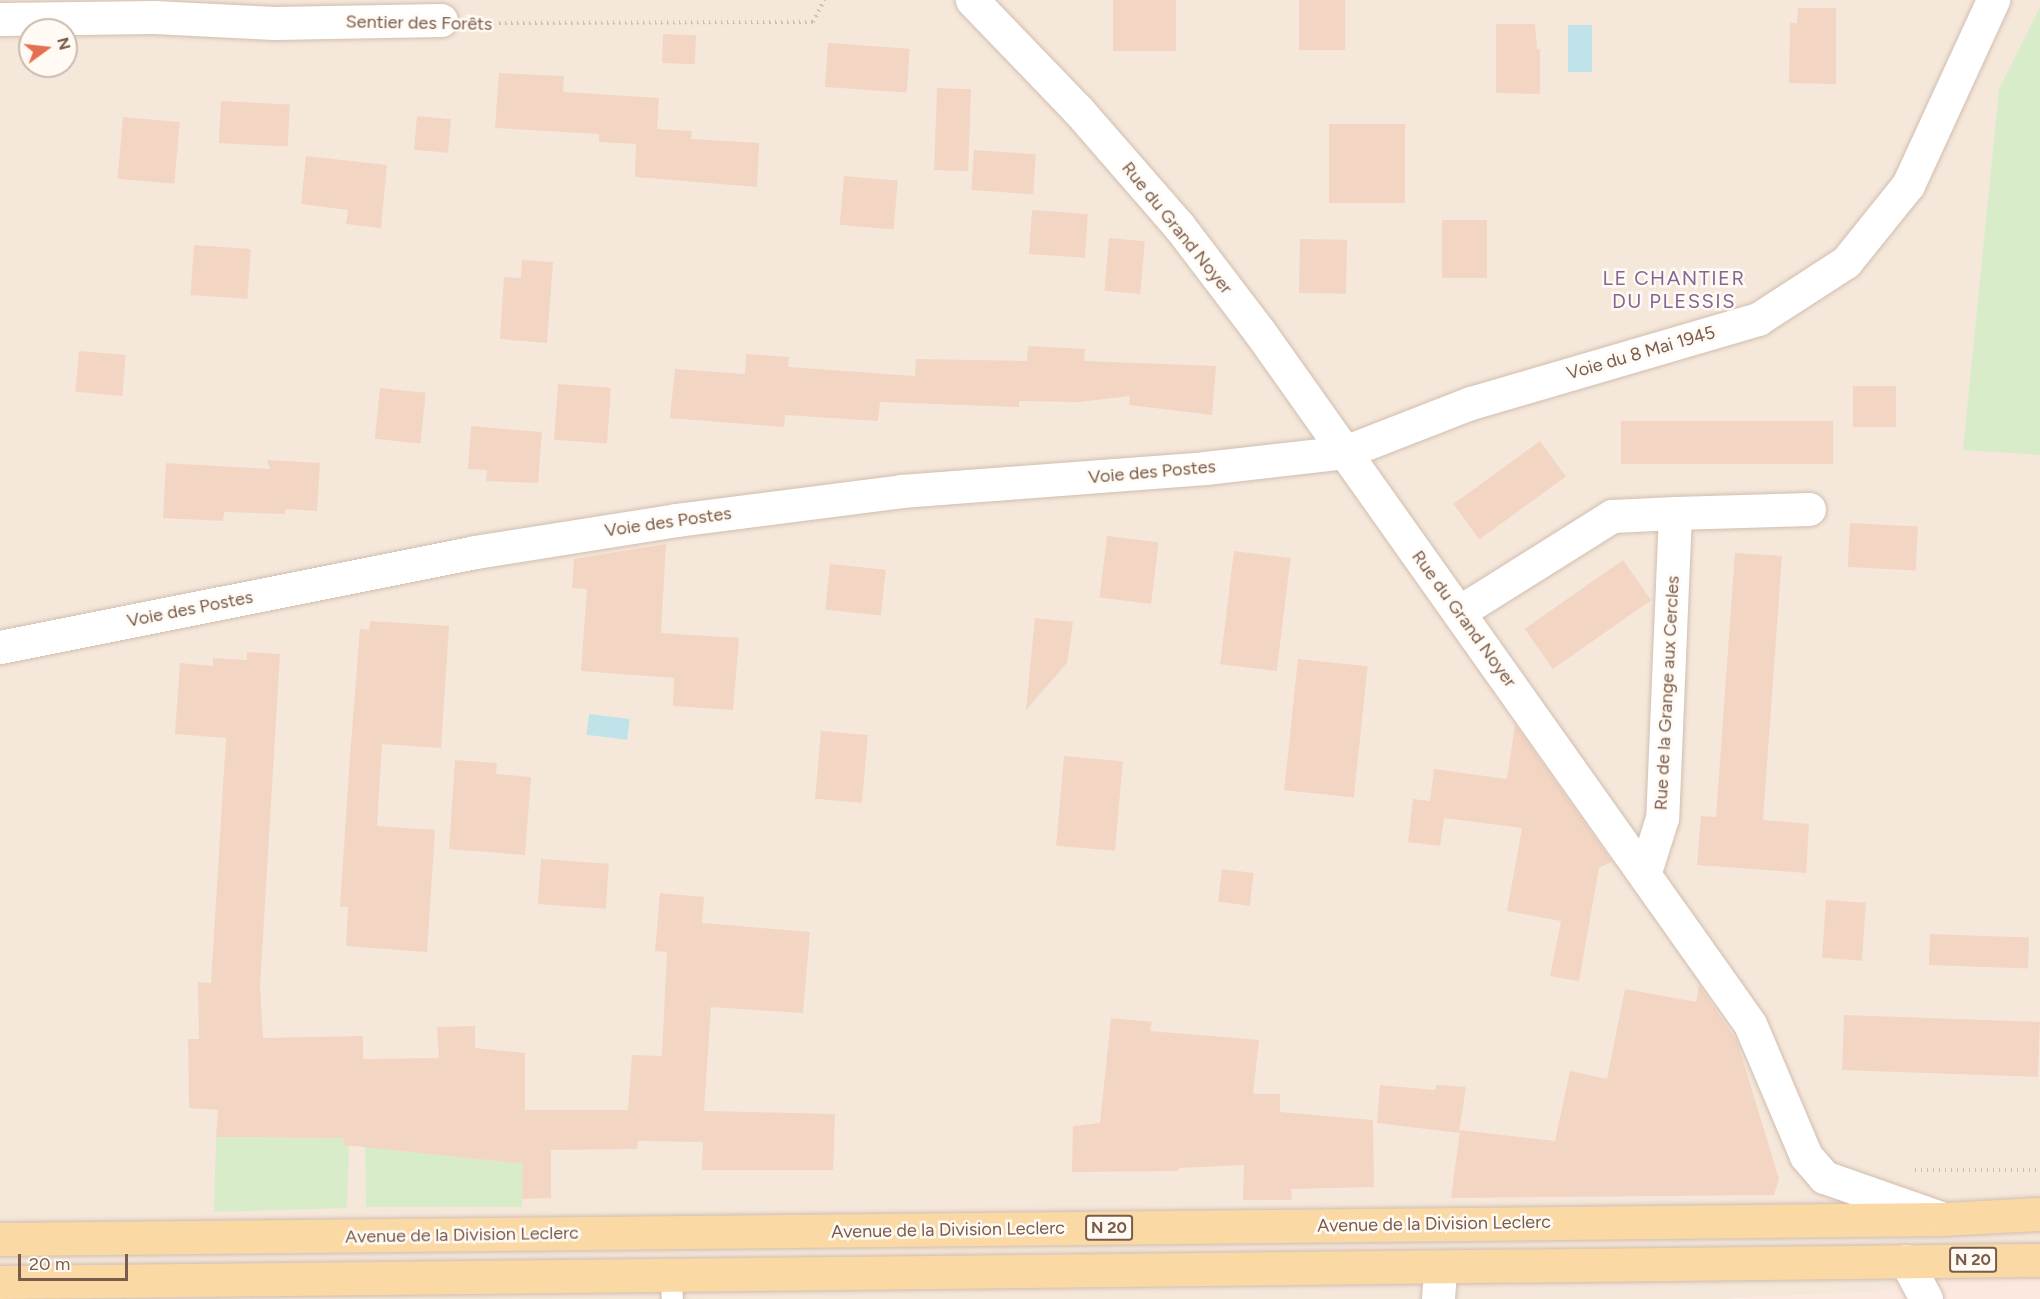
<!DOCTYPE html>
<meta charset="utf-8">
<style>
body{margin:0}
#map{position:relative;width:2040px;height:1299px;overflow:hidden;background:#fdf6ec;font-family:Figtree,sans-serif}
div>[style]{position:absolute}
.residential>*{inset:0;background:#f5e8da}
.commercial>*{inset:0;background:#fde8e0}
.green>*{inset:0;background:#d8ecc9}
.water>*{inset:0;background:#bfe3e8;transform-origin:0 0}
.building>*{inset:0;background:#f3d5c3;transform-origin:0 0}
.path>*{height:4px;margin-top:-2px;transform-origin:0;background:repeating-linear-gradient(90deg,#d9b8a5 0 1.5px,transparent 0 6px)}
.roads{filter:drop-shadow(0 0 2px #d1beb0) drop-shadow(0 0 2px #d1beb0)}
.service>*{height:21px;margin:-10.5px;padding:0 10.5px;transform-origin:10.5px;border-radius:10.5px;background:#fff}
.minor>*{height:33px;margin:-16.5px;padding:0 16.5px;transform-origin:16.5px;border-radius:16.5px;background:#fff}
.primary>*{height:33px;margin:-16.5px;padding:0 16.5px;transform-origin:16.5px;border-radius:16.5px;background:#fbd9a5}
span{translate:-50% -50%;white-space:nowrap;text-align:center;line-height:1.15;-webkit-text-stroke:5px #fffaf3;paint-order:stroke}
.shield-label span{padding:2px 4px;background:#fffaf3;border:2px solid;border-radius:4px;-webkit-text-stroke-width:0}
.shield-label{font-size:16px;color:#7a5c4d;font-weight:700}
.street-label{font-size:18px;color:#7a5c4d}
.neighbourhood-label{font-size:20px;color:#846695;letter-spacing:1.5px}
.north{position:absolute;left:18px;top:18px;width:60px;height:60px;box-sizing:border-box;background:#fffaf3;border:2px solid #cabbb1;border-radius:50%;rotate:75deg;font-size:16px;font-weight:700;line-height:24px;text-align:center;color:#7a5c4d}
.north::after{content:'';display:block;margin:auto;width:21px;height:27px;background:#e76f51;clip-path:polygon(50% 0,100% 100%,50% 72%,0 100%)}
.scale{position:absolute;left:18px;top:1254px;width:110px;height:27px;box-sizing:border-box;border:3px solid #7a5c4d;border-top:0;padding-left:8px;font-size:18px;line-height:21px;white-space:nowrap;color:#7a5c4d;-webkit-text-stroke:4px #fffaf3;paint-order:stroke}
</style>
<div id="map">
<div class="residential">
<i style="clip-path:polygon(evenodd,0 0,2040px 0,2040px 1260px,1893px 1291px,1726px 1299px,0 1299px,0 0,30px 30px,66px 30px,66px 66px,30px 66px,30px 30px)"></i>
</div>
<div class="commercial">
<i style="clip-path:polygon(2040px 1260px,2040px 1299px,1726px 1299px,1893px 1291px,1906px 1261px)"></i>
</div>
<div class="green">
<i style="clip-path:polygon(2040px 7px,2040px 455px,1963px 450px,1999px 89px)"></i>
<i style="clip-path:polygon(216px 1137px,343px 1138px,344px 1144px,349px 1145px,347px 1208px,214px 1212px)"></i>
<i style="clip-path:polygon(365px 1147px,523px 1164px,522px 1207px,366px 1207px)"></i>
</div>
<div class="water">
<i style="left:1568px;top:25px;width:24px;height:47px"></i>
<i style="left:589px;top:714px;width:41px;height:21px;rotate:7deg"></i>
</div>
<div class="building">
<i style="left:1113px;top:0;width:63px;height:51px"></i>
<i style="left:1299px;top:0;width:46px;height:50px"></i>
<i style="clip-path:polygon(1798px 8px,1836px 8px,1836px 84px,1789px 83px,1790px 23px,1797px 23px)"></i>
<i style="clip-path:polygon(1496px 24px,1535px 24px,1537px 49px,1540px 49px,1540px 94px,1496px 93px)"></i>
<i style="left:663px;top:34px;width:33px;height:29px;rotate:2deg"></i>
<i style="left:828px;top:43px;width:82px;height:44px;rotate:4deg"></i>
<i style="clip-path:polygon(499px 73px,564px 76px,563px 92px,659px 98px,657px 129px,692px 131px,691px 139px,759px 143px,757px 187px,635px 177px,636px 144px,599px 142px,599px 134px,495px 128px)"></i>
<i style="left:937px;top:88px;width:34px;height:82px;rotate:2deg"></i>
<i style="left:221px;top:101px;width:69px;height:42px;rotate:3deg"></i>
<i style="left:417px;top:116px;width:34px;height:34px;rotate:5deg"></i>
<i style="left:123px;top:117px;width:57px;height:62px;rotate:5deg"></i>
<i style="left:1329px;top:124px;width:76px;height:79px"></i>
<i style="left:974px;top:150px;width:62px;height:40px;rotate:4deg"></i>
<i style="clip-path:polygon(306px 156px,387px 165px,381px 228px,346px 224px,348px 210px,301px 204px)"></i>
<i style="left:844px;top:176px;width:54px;height:49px;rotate:5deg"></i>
<i style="left:1032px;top:210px;width:56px;height:44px;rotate:4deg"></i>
<i style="left:1442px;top:220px;width:45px;height:58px"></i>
<i style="left:1109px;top:238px;width:36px;height:53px;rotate:5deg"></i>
<i style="left:1300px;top:239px;width:47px;height:54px;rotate:1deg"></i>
<i style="left:194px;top:245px;width:57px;height:50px;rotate:4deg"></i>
<i style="clip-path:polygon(522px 260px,553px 262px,547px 343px,500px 339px,504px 277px,521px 278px)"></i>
<i style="clip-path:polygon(1028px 346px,1085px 349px,1084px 361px,1216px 366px,1212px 415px,1129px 405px,1130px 396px,1079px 402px,1019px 401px,1019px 407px,880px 402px,878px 421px,785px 415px,784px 427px,670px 418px,675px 369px,745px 374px,746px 354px,789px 357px,788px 367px,915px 376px,916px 359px,1027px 361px)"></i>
<i style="left:79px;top:351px;width:47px;height:41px;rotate:5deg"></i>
<i style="left:558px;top:384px;width:53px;height:56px;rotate:4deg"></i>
<i style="left:1853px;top:386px;width:43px;height:41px"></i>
<i style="left:380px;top:388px;width:46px;height:51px;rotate:6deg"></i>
<i style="left:1621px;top:421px;width:212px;height:43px"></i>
<i style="clip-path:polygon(471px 426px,542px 432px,538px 483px,486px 481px,487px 470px,468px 469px)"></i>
<i style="left:1540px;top:441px;width:44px;height:107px;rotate:54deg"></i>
<i style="clip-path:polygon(267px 460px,320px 463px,317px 511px,285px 509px,285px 514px,224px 512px,223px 521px,163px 518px,166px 463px,270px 469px)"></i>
<i style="left:1850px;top:523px;width:68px;height:44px;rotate:3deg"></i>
<i style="left:1107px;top:536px;width:52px;height:62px;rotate:7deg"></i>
<i style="clip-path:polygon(666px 544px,661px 633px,739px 638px,733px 710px,673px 706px,674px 678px,581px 671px,587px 589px,572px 588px,574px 559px)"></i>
<i style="left:1234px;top:551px;width:57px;height:114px;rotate:7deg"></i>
<i style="clip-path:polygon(1735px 553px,1782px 556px,1763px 820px,1809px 824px,1806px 873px,1697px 865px,1701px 816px,1716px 817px)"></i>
<i style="left:1623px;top:560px;width:49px;height:120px;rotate:55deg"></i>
<i style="left:830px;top:564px;width:56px;height:46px;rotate:6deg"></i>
<i style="clip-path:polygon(1035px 618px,1073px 622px,1067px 663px,1026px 710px)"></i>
<i style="clip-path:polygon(370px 621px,449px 626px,441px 748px,382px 744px,377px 826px,435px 830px,427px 952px,346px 946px,348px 907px,340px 907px,350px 756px,360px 629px,369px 630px)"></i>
<i style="clip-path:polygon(247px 652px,280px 654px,260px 986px,263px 1038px,363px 1036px,363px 1059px,439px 1058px,437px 1027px,475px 1026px,475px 1048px,525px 1053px,525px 1110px,628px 1110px,632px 1055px,662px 1056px,667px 952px,655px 951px,660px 893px,704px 897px,702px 923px,810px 932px,803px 1013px,711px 1007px,704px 1111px,835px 1114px,833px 1170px,702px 1170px,703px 1142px,638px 1141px,637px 1149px,551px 1150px,551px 1198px,522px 1199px,523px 1164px,344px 1145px,343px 1138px,216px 1137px,218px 1110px,189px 1108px,188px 1039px,199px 1039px,198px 982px,211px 983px,226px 738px,175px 734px,180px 663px,213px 666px,213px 658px,247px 660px)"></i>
<i style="left:1298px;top:659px;width:70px;height:132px;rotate:6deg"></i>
<i style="clip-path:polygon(1515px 724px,1612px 862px,1599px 868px,1579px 981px,1550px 976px,1561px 921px,1507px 911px,1522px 828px,1444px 818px,1440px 846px,1408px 842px,1413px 799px,1430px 801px,1434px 769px,1507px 779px)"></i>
<i style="left:821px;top:731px;width:47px;height:68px;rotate:5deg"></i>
<i style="left:1064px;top:756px;width:59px;height:90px;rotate:5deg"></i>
<i style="clip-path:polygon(455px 760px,497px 763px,496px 774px,531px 777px,525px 855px,449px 849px)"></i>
<i style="left:541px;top:859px;width:68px;height:45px;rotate:4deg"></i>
<i style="left:1222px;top:869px;width:32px;height:33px;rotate:7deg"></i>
<i style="left:1826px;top:900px;width:40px;height:58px;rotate:4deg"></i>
<i style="left:1930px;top:934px;width:99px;height:31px;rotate:2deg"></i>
<i style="clip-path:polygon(1699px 985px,1737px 1041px,1779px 1179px,1774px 1195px,1451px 1198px,1460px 1130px,1555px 1141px,1570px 1071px,1607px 1079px,1625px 989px,1696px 1002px)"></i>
<i style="left:1844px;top:1015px;width:196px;height:55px;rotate:2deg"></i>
<i style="clip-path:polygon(1111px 1018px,1152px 1022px,1150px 1031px,1259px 1040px,1253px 1094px,1280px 1094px,1280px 1112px,1373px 1120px,1374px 1187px,1291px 1189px,1292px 1200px,1243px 1200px,1244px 1165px,1179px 1168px,1178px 1171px,1072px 1172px,1073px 1126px,1100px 1123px)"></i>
<i style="clip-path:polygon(1380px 1085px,1435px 1090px,1436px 1085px,1466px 1087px,1459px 1133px,1377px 1123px)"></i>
</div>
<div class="path">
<i style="left:475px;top:23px;width:338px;rotate:-0.2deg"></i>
<i style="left:813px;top:22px;width:25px;rotate:-63deg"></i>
<i style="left:1915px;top:1170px;width:125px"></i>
</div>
<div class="roads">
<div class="service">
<i style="left:671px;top:1276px;width:23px;rotate:88deg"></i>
</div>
<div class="minor">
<i style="left:972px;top:0;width:153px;rotate:46.1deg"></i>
<i style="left:1078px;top:110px;width:154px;rotate:49deg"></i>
<i style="left:1179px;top:226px;width:132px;rotate:52.7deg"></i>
<i style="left:1259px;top:331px;width:849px;rotate:54.68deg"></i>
<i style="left:1750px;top:1024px;width:143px;rotate:67deg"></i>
<i style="left:1806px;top:1156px;width:28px;rotate:49deg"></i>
<i style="left:1824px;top:1177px;width:121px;rotate:19.3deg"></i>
<i style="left:0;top:19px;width:154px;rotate:-0.7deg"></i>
<i style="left:154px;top:17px;width:120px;rotate:2.9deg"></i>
<i style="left:274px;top:23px;width:167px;rotate:-1deg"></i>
<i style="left:1675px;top:513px;width:134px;rotate:-1.7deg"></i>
<i style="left:1459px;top:612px;width:181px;rotate:-32.1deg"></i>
<i style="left:1612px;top:516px;width:63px;rotate:-2.7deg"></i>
<i style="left:1675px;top:513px;width:305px;rotate:92.4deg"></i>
<i style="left:1662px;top:818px;width:57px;rotate:107.5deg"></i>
<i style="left:0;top:647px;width:484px;rotate:-11.3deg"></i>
<i style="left:475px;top:552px;width:204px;rotate:-9deg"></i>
<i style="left:676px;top:520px;width:227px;rotate:-7.3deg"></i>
<i style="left:901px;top:491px;width:305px;rotate:-4.3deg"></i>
<i style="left:1205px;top:468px;width:141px;rotate:-6.5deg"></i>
<i style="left:1345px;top:452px;width:135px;rotate:-21.3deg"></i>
<i style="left:1471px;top:403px;width:299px;rotate:-16.3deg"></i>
<i style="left:1758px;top:319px;width:105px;rotate:-32.9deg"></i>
<i style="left:1846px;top:262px;width:99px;rotate:-51.2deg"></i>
<i style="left:1908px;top:185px;width:204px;rotate:-65.3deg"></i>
<i style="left:1906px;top:1261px;width:43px;rotate:62.2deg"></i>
<i style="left:1438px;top:1299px;width:30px;rotate:-86deg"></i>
</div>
<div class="primary">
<i style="left:0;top:1239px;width:1943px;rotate:-0.59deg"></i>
<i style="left:1943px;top:1219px;width:97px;rotate:-3deg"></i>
<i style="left:0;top:1282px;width:2040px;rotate:-0.62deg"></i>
</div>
</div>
<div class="shield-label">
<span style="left:1109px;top:1228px">N 20</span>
<span style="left:1973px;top:1260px">N 20</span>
</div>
<div class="street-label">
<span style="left:419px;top:23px;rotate:1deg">Sentier des Forêts</span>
<span style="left:1177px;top:228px;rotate:51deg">Rue du Grand Noyer</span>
<span style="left:1641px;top:353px;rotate:-16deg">Voie du 8 Mai 1945</span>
<span style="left:1152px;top:472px;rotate:-5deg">Voie des Postes</span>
<span style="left:668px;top:522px;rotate:-8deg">Voie des Postes</span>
<span style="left:190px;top:609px;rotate:-11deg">Voie des Postes</span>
<span style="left:1464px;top:619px;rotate:54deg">Rue du Grand Noyer</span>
<span style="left:1667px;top:693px;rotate:-87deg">Rue de la Grange aux Cercles</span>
<span style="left:1434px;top:1224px;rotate:-1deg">Avenue de la Division Leclerc</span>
<span style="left:948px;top:1230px;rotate:-1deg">Avenue de la Division Leclerc</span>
<span style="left:462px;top:1235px;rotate:-1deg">Avenue de la Division Leclerc</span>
</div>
<div class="neighbourhood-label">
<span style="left:1674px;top:290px">LE CHANTIER<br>DU PLESSIS</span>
</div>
<div class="north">N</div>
<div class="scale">20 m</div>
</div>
